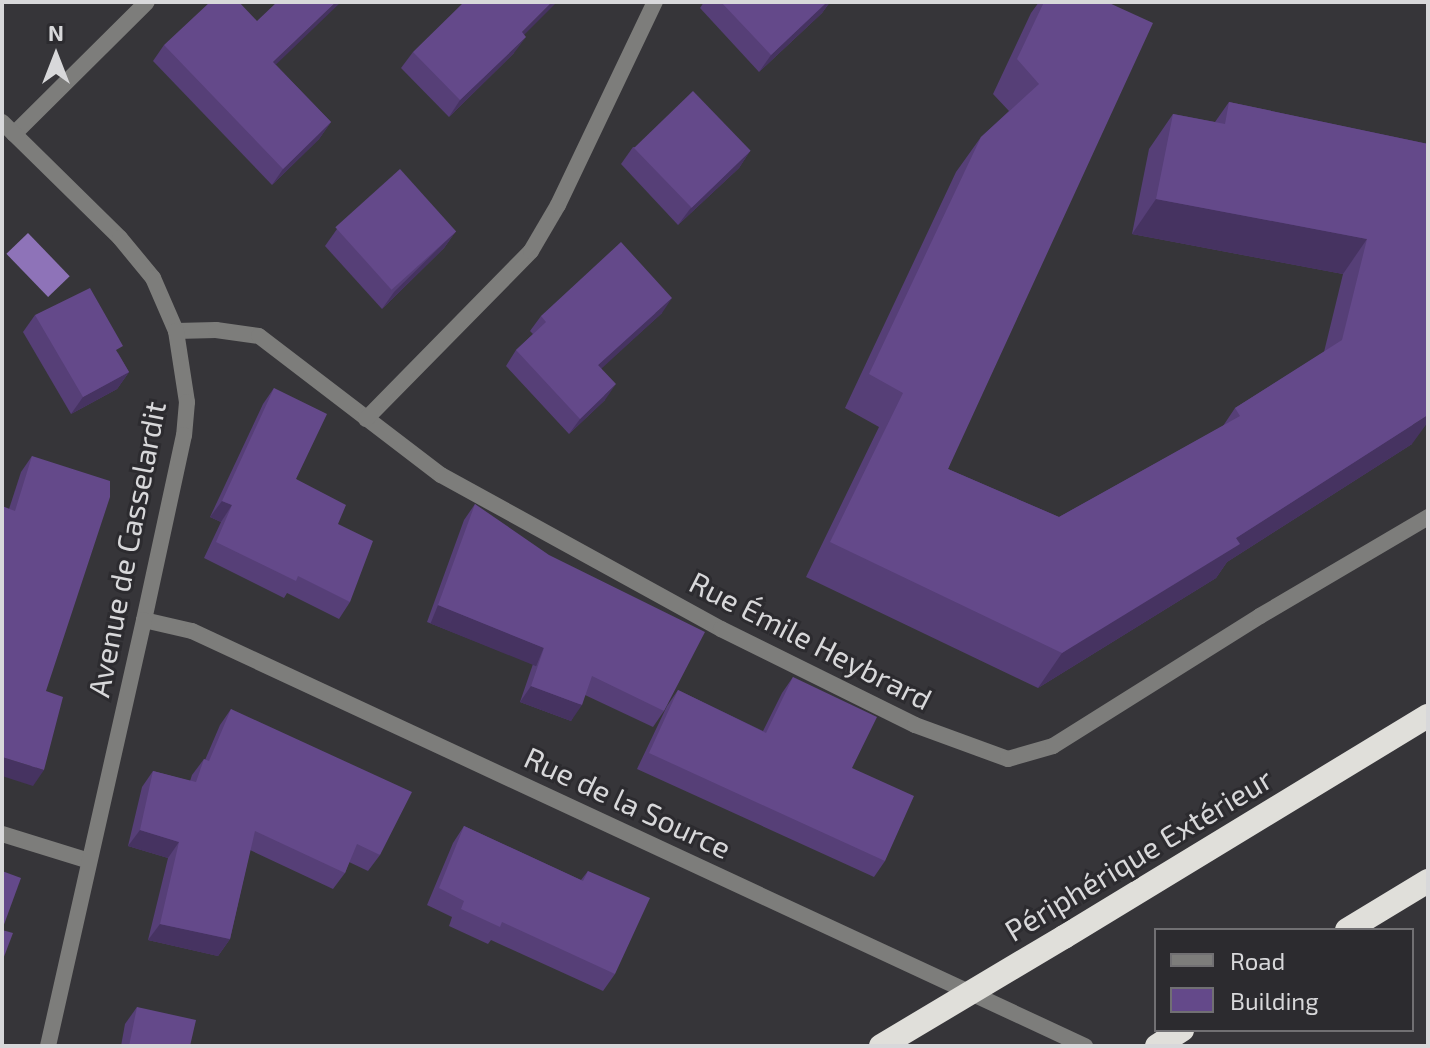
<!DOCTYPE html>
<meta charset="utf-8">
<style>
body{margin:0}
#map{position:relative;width:1430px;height:1048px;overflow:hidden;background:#363539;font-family:"Exo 2",sans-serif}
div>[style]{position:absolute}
.water>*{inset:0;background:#8e73b8;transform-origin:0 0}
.minor>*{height:16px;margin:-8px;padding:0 8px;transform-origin:8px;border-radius:8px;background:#7d7d7b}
.tertiary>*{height:16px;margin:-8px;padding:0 8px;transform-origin:8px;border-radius:8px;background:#7d7d7b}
.motorway>*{height:24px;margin:-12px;padding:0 12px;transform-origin:12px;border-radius:12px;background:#e0dfda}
.motorway-bridge>*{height:24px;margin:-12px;padding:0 12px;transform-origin:12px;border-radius:12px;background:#e0dfda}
.wall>*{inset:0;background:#563f77}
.shaded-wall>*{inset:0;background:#463361;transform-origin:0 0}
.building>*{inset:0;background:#64498a;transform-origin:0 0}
span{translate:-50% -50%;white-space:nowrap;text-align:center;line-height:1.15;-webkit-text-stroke:6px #2c2b2f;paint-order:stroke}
.street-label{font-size:30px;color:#d8d8da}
.frame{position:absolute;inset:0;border:4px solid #d8d8da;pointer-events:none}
.legend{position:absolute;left:1154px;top:928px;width:260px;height:104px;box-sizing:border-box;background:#2c2b2f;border:2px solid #717073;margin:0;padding:10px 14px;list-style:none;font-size:24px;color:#d8d8da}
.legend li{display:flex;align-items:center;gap:16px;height:40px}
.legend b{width:40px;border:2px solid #717073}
.north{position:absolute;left:16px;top:16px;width:80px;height:80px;-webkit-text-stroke:6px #2c2b2f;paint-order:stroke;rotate:0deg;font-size:22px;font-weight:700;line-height:32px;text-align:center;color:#d8d8da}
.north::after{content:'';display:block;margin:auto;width:28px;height:36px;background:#d8d8da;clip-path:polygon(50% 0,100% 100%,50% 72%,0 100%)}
</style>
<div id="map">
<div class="water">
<i style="left:28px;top:233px;width:60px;height:30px;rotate:46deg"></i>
</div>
<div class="minor">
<i style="left:14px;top:134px;width:187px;rotate:-44.8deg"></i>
<i style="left:176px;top:331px;width:40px;rotate:-1.4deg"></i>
<i style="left:216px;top:330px;width:43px;rotate:7.9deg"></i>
<i style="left:259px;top:336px;width:229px;rotate:37.4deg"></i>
<i style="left:441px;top:475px;width:320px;rotate:28.8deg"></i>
<i style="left:721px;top:629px;width:216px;rotate:26.3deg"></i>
<i style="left:915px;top:725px;width:99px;rotate:20.1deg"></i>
<i style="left:1008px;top:759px;width:47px;rotate:-16.1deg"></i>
<i style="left:1053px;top:746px;width:244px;rotate:-32.1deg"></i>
<i style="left:1260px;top:616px;width:195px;rotate:-30.5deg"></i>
<i style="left:366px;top:419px;width:235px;rotate:-45.5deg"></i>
<i style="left:531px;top:251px;width:53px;rotate:-59.6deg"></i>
<i style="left:558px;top:205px;width:225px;rotate:-64.5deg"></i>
<i style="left:144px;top:620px;width:49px;rotate:12.9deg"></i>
<i style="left:192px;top:631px;width:985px;rotate:24.93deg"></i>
<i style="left:2px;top:834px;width:91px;rotate:17.2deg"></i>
</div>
<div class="tertiary">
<i style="left:2px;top:122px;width:165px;rotate:44.5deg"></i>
<i style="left:120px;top:238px;width:52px;rotate:50.5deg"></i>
<i style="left:153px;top:278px;width:58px;rotate:66.5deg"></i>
<i style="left:176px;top:331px;width:72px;rotate:81.2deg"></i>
<i style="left:187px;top:402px;width:33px;rotate:95deg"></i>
<i style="left:184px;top:435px;width:189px;rotate:102.2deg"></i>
<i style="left:144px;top:620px;width:437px;rotate:102.7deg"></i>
</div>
<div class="motorway">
<i style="left:1347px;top:930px;width:95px;rotate:-31.2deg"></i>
<i style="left:1064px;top:937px;width:426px;rotate:-31.3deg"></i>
<i style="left:1157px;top:1046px;width:30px;rotate:-33deg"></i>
</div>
<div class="motorway-bridge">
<i style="left:881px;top:1046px;width:213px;rotate:-30.8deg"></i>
</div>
<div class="wall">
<i style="clip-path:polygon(704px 2px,830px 2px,822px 13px,759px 72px,700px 8px)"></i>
<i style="clip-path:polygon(1039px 2px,1107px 2px,948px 469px,1059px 517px,1223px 426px,1235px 408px,1324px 352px,1343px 274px,1132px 234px,1149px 149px,1173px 114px,1215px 122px,1229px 102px,1428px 144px,1412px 444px,1227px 562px,1216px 578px,1038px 688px,806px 577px,879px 427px,845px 408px,956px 172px,981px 137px,1009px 111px,993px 94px,1031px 13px)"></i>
<i style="clip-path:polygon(164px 45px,276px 65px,331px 122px,319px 139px,272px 185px,153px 61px)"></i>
<i style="clip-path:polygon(413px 52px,514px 53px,449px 117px,401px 68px)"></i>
<i style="clip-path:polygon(633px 147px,750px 151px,739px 168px,678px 225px,621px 164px)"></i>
<i style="clip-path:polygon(337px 229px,456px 231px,444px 248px,382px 309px,325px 246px)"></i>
<i style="clip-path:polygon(662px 313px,601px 368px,605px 400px,569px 434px,506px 366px,516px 350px,533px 334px,530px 331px,541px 316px)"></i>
<i style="clip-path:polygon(35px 315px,118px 353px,129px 372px,117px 389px,71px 414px,23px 332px)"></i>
<i style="clip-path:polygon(274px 388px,296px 479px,338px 524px,350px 602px,339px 619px,287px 593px,284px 598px,204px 558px,221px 522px,210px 517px,263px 404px)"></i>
<i style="clip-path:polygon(32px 456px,46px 691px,33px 786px,9px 509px,21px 472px)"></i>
<i style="clip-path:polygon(475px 504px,664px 711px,653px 727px,585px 695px,571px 721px,520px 702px,533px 664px,427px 622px,464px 520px)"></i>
<i style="clip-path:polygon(793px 677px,852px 768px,885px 861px,874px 877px,637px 769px,667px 706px,678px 690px,763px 731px,782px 693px)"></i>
<i style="clip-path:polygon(231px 709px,380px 855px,368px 871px,349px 862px,345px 873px,333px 889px,250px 850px,230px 939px,218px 956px,148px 940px,168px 858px,128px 846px,142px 787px,153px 771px,190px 781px,192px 775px,204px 759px,205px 760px,220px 725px)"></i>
<i style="clip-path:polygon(464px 826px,581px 880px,588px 871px,615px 974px,603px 991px,491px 940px,488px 944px,449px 926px,452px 917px,427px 905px,453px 843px)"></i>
<i style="clip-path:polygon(137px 1007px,190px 1046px,121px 1046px,125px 1024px)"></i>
</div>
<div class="shaded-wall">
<i style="clip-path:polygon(336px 2px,341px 2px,262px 78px,273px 62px)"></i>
<i style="clip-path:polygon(552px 2px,557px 2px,510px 49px,522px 32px)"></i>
<i style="clip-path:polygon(827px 2px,830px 2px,822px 13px,759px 72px,771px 55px)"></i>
<i style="clip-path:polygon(526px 37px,514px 53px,449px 117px,460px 100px)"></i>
<i style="clip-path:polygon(331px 122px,319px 139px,272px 185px,283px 169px)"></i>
<i style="clip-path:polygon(750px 151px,739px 168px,678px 225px,690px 209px)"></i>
<i style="clip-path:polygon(1156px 199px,1367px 239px,1343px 274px,1132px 234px)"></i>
<i style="clip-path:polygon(456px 231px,444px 248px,382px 309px,394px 292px)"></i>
<i style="clip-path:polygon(672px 298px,662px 313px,588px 381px,598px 365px)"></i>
<i style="clip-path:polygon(129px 372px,117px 389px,71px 414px,83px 397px)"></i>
<i style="clip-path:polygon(616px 384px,605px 400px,569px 434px,580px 419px)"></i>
<i style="clip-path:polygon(1428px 415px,1428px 422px,1412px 444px,1227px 562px,1216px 578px,1038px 688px,1062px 653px,1236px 538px)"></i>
<i style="clip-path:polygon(222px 501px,232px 505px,221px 522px,210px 517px)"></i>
<i style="left:438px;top:605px;width:114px;height:20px;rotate:22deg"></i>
<i style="clip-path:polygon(531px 686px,582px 705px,571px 721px,520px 702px)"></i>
<i style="clip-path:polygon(2px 757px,44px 770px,33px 786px,2px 776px)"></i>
<i style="clip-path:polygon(140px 830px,179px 842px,168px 858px,128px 846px)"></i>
<i style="clip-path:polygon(160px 924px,230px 939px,218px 956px,148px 940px)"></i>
</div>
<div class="building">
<i style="clip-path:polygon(210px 2px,239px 2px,257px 21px,277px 2px,336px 2px,273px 62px,331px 122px,283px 169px,164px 45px)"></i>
<i style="clip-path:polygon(464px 2px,552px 2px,522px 32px,526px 37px,460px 100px,413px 52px)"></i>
<i style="clip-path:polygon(721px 2px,827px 2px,771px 55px)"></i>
<i style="clip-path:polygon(1044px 2px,1107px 2px,1153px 23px,948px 469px,1059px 517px,1240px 416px,1235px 408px,1342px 340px,1367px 239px,1156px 199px,1173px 114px,1225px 124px,1229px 102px,1428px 144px,1428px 415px,1236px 538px,1240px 544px,1062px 653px,830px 542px,903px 393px,869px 374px,981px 137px,1039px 84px,1017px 59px)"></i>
<i style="left:693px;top:91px;width:83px;height:82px;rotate:46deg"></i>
<i style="left:400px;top:169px;width:84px;height:87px;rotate:48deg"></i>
<i style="clip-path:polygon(621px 242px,672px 298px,598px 365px,616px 384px,580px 419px,516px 350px,546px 322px,541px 316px)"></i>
<i style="clip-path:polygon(90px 288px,123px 346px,116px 350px,129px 372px,83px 397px,35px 315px)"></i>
<i style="clip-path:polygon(274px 388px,327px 414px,296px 479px,346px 505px,338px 524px,373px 541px,350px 602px,298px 576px,296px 581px,216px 542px,232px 505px,222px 501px)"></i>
<i style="clip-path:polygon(32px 456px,110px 481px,110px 497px,46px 691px,63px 697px,44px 770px,2px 757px,2px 506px,15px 511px)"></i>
<i style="clip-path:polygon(475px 504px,549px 555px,705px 632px,664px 711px,592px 676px,582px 705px,531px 686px,544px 648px,438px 605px)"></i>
<i style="clip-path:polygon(793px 677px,877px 717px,852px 768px,914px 796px,885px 861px,649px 753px,678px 690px,766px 733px)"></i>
<i style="clip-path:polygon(231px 709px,412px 792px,380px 855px,357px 844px,345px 873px,255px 831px,230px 939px,160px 924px,179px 842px,140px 830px,153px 771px,196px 782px,204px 759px,209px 761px)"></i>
<i style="clip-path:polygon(464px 826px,583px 881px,588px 871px,650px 898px,615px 974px,502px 922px,500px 927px,461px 909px,464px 901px,439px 888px)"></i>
<i style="clip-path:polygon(2px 871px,21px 878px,2px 930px)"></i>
<i style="clip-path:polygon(2px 930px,13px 933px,2px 962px)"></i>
<i style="clip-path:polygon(137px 1007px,196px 1020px,190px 1046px,129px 1046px)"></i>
</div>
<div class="street-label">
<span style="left:126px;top:549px;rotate:-79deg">Avenue de Casselardit</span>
<span style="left:811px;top:640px;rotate:27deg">Rue Émile Heybrard</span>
<span style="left:628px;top:802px;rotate:25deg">Rue de la Source</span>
<span style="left:1138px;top:854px;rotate:-31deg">Périphérique Extérieur</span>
</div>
<div class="frame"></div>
<ul class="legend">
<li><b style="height:10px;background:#7d7d7b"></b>Road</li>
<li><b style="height:22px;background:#64498a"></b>Building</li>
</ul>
<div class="north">N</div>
</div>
